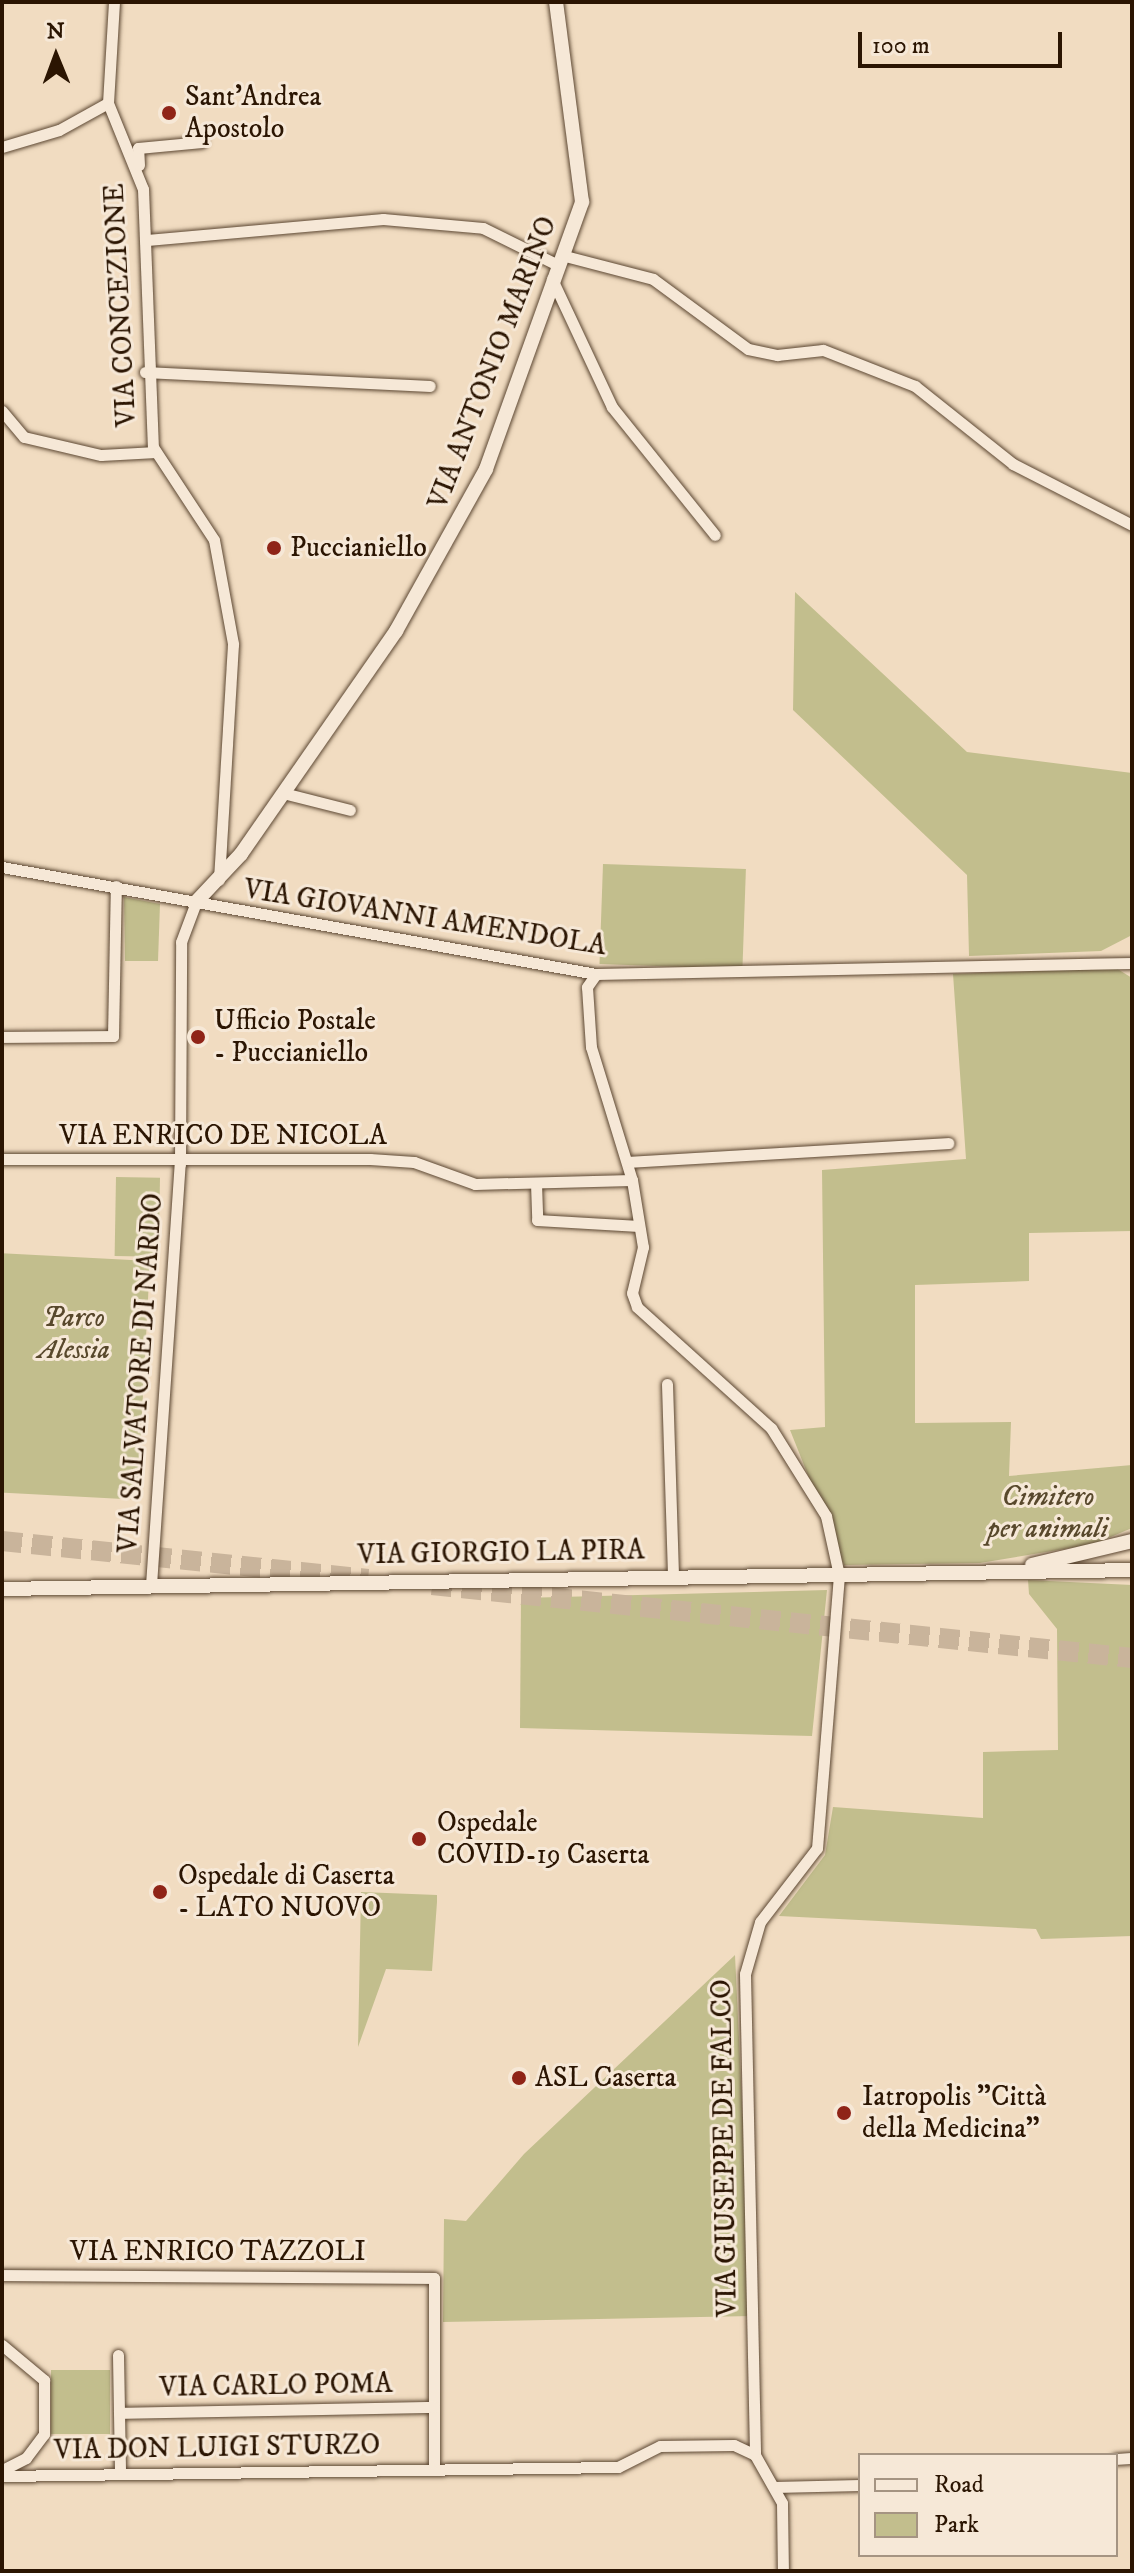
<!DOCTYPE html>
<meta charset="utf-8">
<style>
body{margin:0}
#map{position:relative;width:1134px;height:2573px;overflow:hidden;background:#f1dcc1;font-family:"IM FELL DW Pica",serif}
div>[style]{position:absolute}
.green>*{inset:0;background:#c2be8d;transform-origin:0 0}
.highway-tunnel>*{height:20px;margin-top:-10px;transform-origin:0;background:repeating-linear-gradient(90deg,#c9b49b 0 20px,transparent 0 30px)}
.roads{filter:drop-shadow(0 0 2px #5c4732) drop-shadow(0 0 2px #5c4732)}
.street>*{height:11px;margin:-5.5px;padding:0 5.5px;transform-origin:5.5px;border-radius:5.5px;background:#f6e8d7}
.secondary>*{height:14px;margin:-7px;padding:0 7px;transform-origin:7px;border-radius:7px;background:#f6e8d7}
.dots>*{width:22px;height:22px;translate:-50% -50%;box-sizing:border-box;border:4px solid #f6e8d7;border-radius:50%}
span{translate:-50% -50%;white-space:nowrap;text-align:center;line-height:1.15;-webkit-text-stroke:6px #f6e8d7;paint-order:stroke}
.poi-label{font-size:28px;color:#2b1502}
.left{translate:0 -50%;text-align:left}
.street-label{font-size:28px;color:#2b1502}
.park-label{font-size:28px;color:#58482c;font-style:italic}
.frame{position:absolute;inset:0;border:4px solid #2b1502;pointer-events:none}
.legend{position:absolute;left:858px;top:2453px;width:260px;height:104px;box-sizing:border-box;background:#f6e8d7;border:2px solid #a59482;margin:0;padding:10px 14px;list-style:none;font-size:24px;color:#2b1502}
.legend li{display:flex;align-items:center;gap:16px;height:40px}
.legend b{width:40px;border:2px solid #a59482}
.north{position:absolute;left:16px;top:16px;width:80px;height:80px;-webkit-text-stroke:6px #f6e8d7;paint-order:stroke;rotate:359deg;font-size:22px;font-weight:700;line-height:32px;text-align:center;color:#2b1502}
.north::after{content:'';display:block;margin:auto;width:28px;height:36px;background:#2b1502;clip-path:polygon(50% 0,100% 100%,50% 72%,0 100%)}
.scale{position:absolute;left:858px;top:32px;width:204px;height:36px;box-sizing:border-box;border:4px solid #2b1502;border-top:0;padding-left:10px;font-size:24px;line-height:28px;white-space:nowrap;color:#2b1502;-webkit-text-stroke:6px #f6e8d7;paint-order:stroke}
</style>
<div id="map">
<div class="green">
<i style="clip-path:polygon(795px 592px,967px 752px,1132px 773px,1132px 935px,1101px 951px,969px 956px,967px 875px,793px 710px)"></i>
<i style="left:603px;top:864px;width:143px;height:100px;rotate:2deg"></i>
<i style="clip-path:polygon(124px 897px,160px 904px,158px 961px,125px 961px)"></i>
<i style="clip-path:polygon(1116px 968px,1132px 978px,1132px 1231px,1029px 1233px,1029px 1281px,915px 1285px,915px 1423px,1011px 1422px,1009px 1476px,1132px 1465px,1132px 1528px,1094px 1544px,980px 1563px,844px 1565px,790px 1430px,825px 1427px,822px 1170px,966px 1159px,953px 974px)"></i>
<i style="left:116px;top:1177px;width:44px;height:79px;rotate:1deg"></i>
<i style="left:150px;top:1261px;width:239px;height:148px;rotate:93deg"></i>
<i style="clip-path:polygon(1028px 1580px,1132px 1585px,1132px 1936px,1041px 1939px,1036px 1929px,779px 1916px,825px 1855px,833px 1807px,983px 1818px,983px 1752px,1058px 1750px,1057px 1629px,1029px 1594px)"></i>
<i style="clip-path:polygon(827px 1590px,812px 1736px,520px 1728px,521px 1598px)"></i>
<i style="clip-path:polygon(361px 1892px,437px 1895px,437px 1902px,432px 1971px,386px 1969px,358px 2047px)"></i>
<i style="clip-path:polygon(735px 1955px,752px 2316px,443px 2322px,444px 2219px,466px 2221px,524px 2154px)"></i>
<i style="left:51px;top:2370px;width:59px;height:64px"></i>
</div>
<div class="highway-tunnel">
<i style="left:2px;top:1541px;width:368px;rotate:5.9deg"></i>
<i style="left:432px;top:1585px;width:704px;rotate:5.95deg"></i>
</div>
<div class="roads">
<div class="street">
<i style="left:114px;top:2px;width:101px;rotate:93.4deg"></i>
<i style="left:108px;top:103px;width:93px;rotate:67.9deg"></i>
<i style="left:143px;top:189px;width:258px;rotate:87.8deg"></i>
<i style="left:153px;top:447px;width:111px;rotate:56.7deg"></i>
<i style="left:214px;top:540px;width:106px;rotate:79.6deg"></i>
<i style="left:233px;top:644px;width:236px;rotate:93.4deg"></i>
<i style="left:2px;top:147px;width:59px;rotate:-16.6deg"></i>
<i style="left:59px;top:130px;width:56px;rotate:-28.9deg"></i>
<i style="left:139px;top:165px;width:17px;rotate:-93deg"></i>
<i style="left:138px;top:148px;width:64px;rotate:-5.4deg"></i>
<i style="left:147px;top:240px;width:237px;rotate:-5.1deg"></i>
<i style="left:383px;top:219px;width:100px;rotate:5.1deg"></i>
<i style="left:483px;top:228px;width:84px;rotate:26.3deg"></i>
<i style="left:565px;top:256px;width:91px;rotate:14.6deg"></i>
<i style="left:653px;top:279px;width:118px;rotate:36.4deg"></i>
<i style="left:748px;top:349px;width:30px;rotate:12deg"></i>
<i style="left:777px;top:355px;width:46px;rotate:-6.2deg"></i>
<i style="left:823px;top:350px;width:99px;rotate:21.4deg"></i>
<i style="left:915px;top:386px;width:125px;rotate:38.5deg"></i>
<i style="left:1013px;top:464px;width:134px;rotate:27.1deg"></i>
<i style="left:552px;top:279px;width:141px;rotate:64.9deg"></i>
<i style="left:612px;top:407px;width:164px;rotate:51.2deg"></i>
<i style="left:145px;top:372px;width:285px;rotate:2.8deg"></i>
<i style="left:2px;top:411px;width:34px;rotate:50deg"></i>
<i style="left:24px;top:437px;width:79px;rotate:13.2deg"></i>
<i style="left:101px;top:455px;width:55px;rotate:-3.1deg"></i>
<i style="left:283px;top:793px;width:69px;rotate:14.2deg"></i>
<i style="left:2px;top:867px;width:604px;rotate:10.21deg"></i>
<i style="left:596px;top:974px;width:536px;rotate:-1.18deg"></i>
<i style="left:596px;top:974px;width:16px;rotate:125deg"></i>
<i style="left:587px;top:987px;width:60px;rotate:86.2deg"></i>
<i style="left:591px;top:1047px;width:139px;rotate:72.9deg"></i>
<i style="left:632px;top:1180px;width:68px;rotate:80.7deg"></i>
<i style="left:643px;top:1247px;width:47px;rotate:103.4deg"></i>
<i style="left:632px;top:1293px;width:15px;rotate:70deg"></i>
<i style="left:637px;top:1307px;width:181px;rotate:42.1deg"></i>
<i style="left:771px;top:1428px;width:104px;rotate:58deg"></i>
<i style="left:826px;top:1516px;width:60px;rotate:77.6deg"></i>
<i style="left:839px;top:1575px;width:274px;rotate:94.6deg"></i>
<i style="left:817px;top:1848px;width:93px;rotate:127.6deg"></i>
<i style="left:760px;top:1922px;width:54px;rotate:106.1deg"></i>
<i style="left:745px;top:1974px;width:481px;rotate:88.8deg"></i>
<i style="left:755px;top:2455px;width:55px;rotate:60.6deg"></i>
<i style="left:782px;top:2503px;width:68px;rotate:89.2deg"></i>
<i style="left:2px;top:1037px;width:111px;rotate:-0.5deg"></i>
<i style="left:113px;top:1036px;width:150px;rotate:-88.9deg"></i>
<i style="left:2px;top:1159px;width:368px"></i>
<i style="left:370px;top:1159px;width:44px;rotate:3.9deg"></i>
<i style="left:414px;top:1162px;width:65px;rotate:19.8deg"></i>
<i style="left:475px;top:1184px;width:157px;rotate:-1.5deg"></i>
<i style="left:628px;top:1162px;width:321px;rotate:-3.4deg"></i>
<i style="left:536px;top:1183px;width:37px;rotate:88deg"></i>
<i style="left:537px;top:1220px;width:102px;rotate:3.4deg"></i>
<i style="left:667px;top:1384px;width:191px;rotate:88.2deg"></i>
<i style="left:151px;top:1585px;width:422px;rotate:-86.1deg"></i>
<i style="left:180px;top:1164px;width:222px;rotate:-89.7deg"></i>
<i style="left:181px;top:942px;width:43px;rotate:-69.4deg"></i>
<i style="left:2px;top:2275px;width:432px;rotate:0.4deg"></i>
<i style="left:434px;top:2278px;width:190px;rotate:90deg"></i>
<i style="left:2px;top:2345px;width:55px;rotate:39.8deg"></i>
<i style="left:44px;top:2380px;width:54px;rotate:90deg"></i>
<i style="left:44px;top:2434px;width:30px;rotate:127deg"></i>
<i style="left:26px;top:2458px;width:27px;rotate:153deg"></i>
<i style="left:118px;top:2355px;width:119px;rotate:89deg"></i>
<i style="left:119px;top:2413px;width:315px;rotate:-1.1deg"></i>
<i style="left:1116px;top:2459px;width:16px;rotate:-4deg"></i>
<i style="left:2px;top:2476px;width:616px;rotate:-0.84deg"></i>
<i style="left:618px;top:2467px;width:47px;rotate:-26.6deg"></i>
<i style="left:660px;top:2446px;width:74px;rotate:-0.8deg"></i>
<i style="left:734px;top:2445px;width:23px;rotate:25deg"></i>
<i style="left:774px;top:2487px;width:86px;rotate:-1.3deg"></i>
</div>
<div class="secondary">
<i style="left:196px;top:902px;width:66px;rotate:-46.8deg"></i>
<i style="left:241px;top:854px;width:272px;rotate:-55.2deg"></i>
<i style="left:396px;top:631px;width:185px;rotate:-60.9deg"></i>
<i style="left:486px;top:469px;width:284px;rotate:-70.2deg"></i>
<i style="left:582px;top:202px;width:202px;rotate:-97.4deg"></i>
<i style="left:1032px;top:1565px;width:103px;rotate:-13.5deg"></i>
<i style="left:2px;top:1589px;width:1130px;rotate:-0.96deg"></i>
</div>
</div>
<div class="dots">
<i style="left:169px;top:113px;background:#8f2418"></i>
<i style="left:274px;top:548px;background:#8f2418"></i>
<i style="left:198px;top:1037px;background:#8f2418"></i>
<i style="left:419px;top:1839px;background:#8f2418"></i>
<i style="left:160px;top:1892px;background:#8f2418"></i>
<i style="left:519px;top:2078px;background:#8f2418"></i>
<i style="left:844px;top:2113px;background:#8f2418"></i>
</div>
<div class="poi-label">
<span class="left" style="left:185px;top:113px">Sant'Andrea<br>Apostolo</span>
<span class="left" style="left:290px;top:548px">Puccianiello</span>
<span class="left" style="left:214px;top:1037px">Ufficio Postale<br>- Puccianiello</span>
<span class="left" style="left:437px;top:1839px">Ospedale<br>COVID-19 Caserta</span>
<span class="left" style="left:178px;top:1892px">Ospedale di Caserta<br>- LATO NUOVO</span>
<span class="left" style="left:535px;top:2078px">ASL Caserta</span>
<span class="left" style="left:862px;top:2113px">Iatropolis "Città<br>della Medicina"</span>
</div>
<div class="street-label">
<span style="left:121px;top:305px;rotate:-93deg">VIA CONCEZIONE</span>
<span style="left:493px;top:363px;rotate:-69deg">VIA ANTONIO MARINO</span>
<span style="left:425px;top:918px;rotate:9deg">VIA GIOVANNI AMENDOLA</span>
<span style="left:223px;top:1136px">VIA ENRICO DE NICOLA</span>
<span style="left:141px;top:1373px;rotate:-86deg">VIA SALVATORE DI NARDO</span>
<span style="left:501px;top:1553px;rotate:-1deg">VIA GIORGIO LA PIRA</span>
<span style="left:725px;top:2148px;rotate:-91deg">VIA GIUSEPPE DE FALCO</span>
<span style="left:218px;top:2252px">VIA ENRICO TAZZOLI</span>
<span style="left:276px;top:2386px;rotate:-1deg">VIA CARLO POMA</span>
<span style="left:217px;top:2448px;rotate:-1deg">VIA DON LUIGI STURZO</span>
</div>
<div class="park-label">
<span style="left:74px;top:1334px">Parco<br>Alessia</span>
<span style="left:1048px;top:1513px">Cimitero<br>per animali</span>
</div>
<div class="frame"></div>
<ul class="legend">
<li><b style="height:10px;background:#f6e8d7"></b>Road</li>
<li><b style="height:22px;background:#c2be8d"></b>Park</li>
</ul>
<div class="north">N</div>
<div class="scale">100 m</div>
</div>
